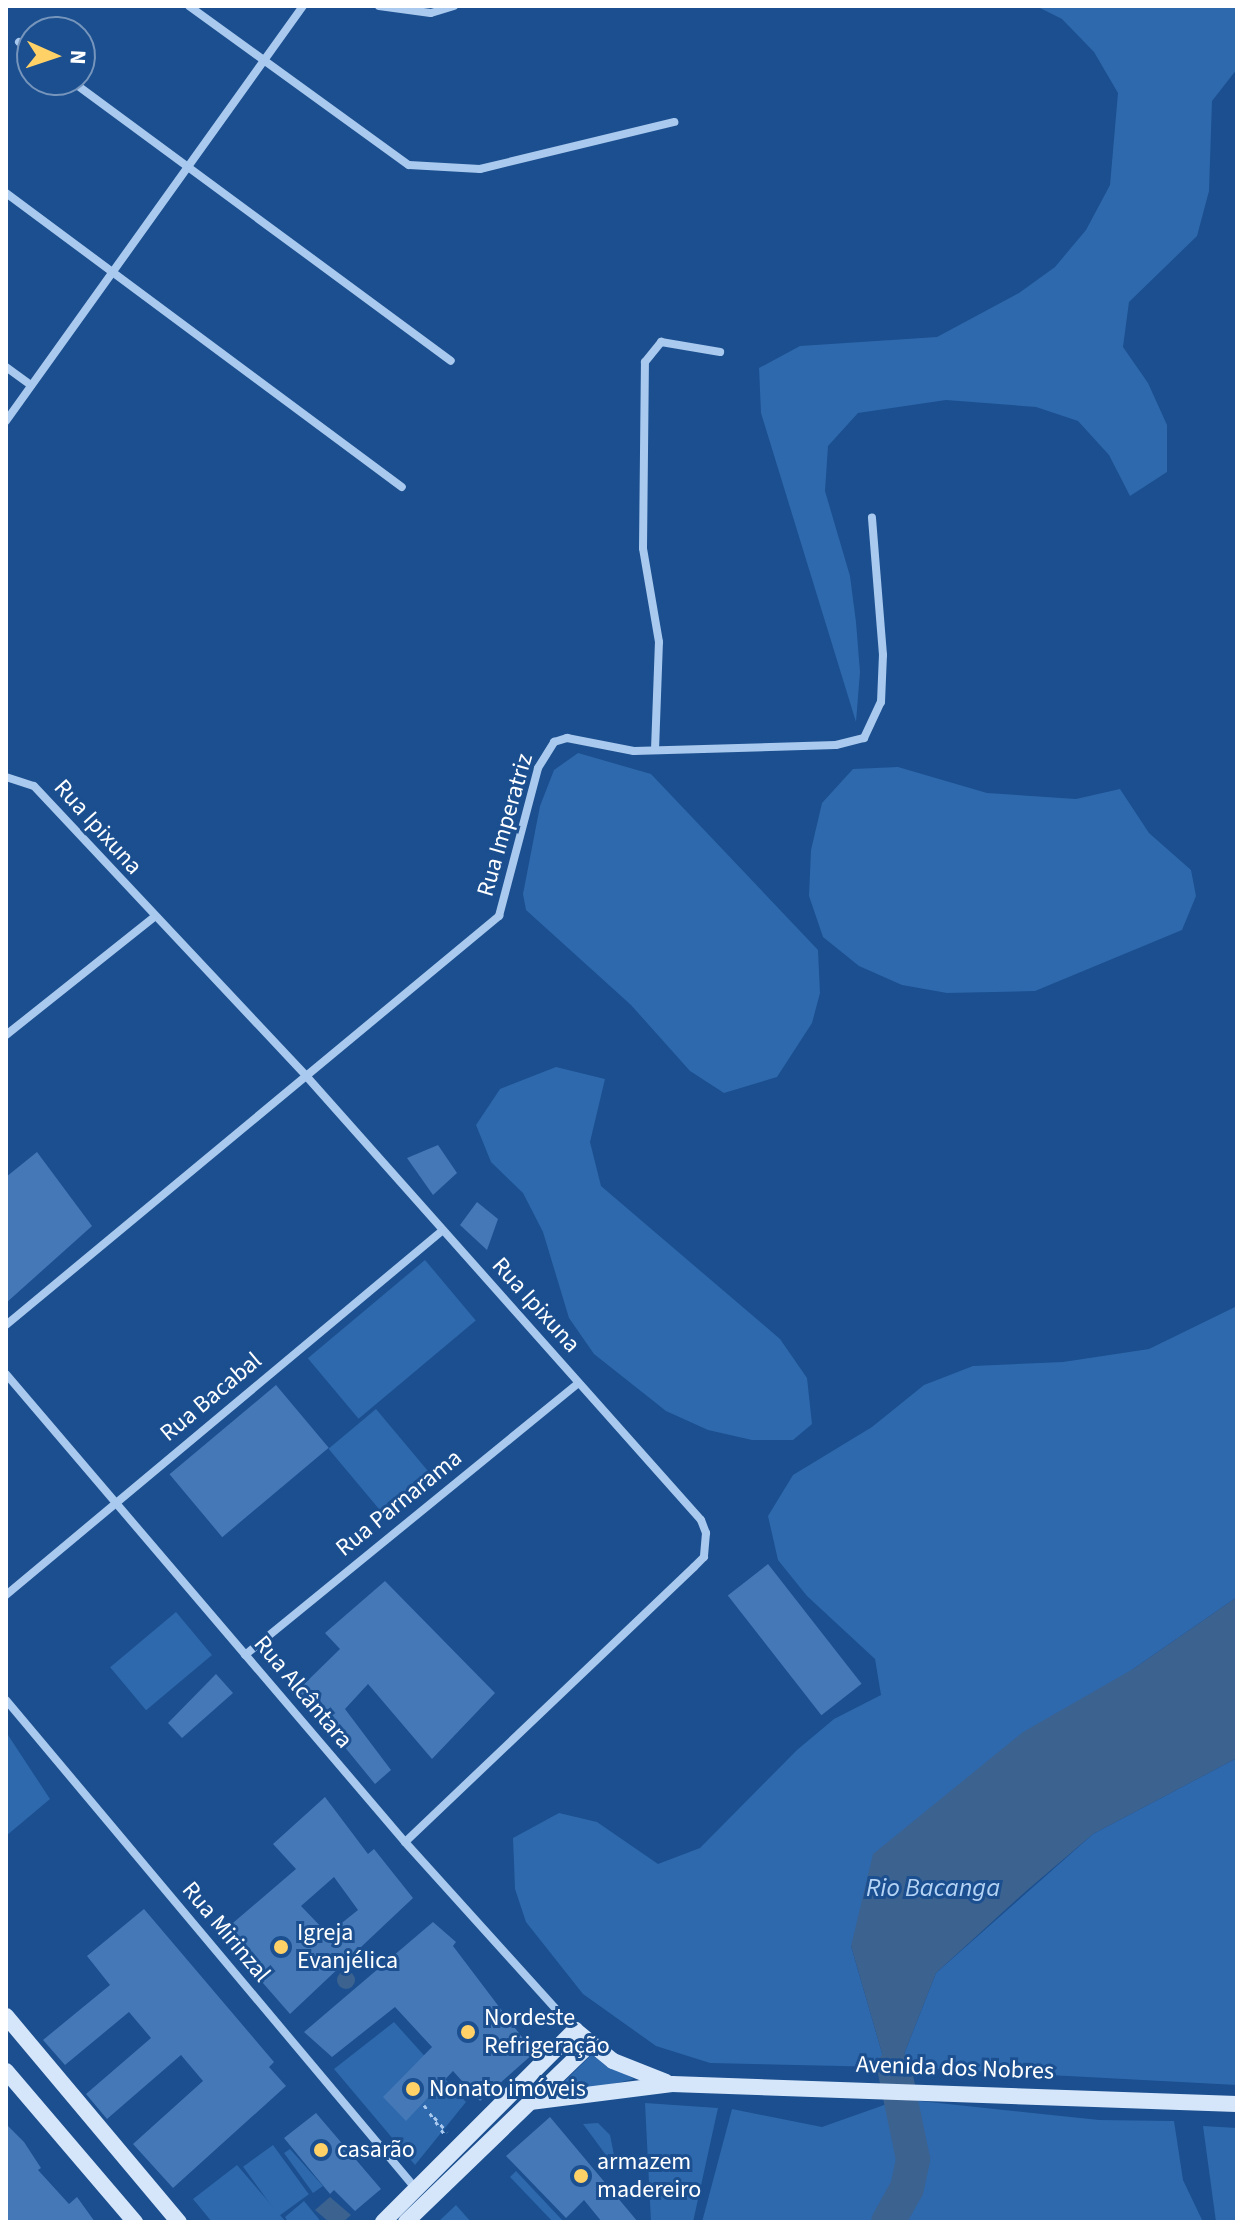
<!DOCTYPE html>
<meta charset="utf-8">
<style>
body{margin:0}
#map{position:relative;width:1243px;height:2228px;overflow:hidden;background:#1b4f8f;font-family:"Source Sans 3",sans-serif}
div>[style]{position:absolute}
.green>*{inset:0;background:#2e69ad;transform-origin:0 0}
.water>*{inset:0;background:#3c6290}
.round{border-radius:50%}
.river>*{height:34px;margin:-17px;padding:0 17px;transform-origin:17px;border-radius:17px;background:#3c6290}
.building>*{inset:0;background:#4478b7;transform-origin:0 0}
.path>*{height:3px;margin-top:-1.5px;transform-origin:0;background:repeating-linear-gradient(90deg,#a9c9ee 0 4px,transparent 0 10px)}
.street>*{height:8px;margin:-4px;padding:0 4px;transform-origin:4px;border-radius:4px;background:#a9c9ee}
.secondary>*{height:16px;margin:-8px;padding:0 8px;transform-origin:8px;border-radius:8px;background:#d6e6fa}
.dots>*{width:22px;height:22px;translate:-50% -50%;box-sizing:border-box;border:4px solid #1b4f8f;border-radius:50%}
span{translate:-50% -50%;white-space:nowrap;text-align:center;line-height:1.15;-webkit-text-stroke:6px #1b4f8f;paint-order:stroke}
.street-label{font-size:24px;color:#fff}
.poi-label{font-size:24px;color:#fff}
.left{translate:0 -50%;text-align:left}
.water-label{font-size:26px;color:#b5d3f5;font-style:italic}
.frame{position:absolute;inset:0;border:8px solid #fff;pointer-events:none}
.north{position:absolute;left:16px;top:16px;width:80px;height:80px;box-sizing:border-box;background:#1b4f8f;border:2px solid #7695bc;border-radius:50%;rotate:93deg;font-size:22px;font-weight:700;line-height:32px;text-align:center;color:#fff}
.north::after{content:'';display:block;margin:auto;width:28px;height:36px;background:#ffd166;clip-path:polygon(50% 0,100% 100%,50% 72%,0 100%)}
</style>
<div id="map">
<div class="green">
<i style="clip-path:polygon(1036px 6px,1237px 6px,1237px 69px,1212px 101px,1209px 191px,1197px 236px,1129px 302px,1123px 347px,1148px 383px,1167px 425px,1167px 472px,1130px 496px,1109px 455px,1078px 421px,1036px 407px,946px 400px,858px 413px,828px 446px,825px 491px,850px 576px,856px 622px,860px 672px,856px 722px,761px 413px,759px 368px,800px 346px,937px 337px,1019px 293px,1055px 267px,1086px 230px,1110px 185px,1118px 93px,1094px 52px,1062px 19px)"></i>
<i style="clip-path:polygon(578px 753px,651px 774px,818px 950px,820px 993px,812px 1023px,777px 1077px,724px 1093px,690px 1071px,631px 1005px,526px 910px,523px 894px,540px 806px,554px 770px)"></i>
<i style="clip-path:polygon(898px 767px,987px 793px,1076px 799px,1120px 789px,1149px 833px,1191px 870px,1196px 896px,1182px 930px,1035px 991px,947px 993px,902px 985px,859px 966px,823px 937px,809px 896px,811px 850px,822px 803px,853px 769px)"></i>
<i style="clip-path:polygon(556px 1067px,605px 1079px,590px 1142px,601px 1186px,780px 1339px,807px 1378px,812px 1424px,793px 1440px,752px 1440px,708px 1430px,666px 1411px,594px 1354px,569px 1318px,543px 1232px,523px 1193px,491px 1162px,476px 1125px,500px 1089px)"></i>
<i style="left:425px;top:1260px;width:79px;height:153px;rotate:50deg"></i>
<i style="clip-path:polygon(1237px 1306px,1237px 1597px,1133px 1669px,851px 1946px,886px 2067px,710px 2063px,656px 2046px,583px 1994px,526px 1922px,515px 1889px,513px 1838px,559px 1813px,597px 1822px,658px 1864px,700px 1848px,797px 1750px,834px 1719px,881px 1695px,875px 1659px,807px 1596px,778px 1560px,768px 1516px,793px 1475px,872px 1427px,924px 1385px,973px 1366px,1063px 1362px,1149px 1349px)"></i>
<i style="left:376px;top:1409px;width:87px;height:62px;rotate:50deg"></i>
<i style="left:176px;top:1612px;width:56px;height:86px;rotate:50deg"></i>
<i style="clip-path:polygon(6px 1732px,50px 1799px,6px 1836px)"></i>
<i style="clip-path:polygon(1237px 1758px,1237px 2085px,899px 2067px,936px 1973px,1093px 1834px)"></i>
<i style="clip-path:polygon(394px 2022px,466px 2102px,415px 2165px,334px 2069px)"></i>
<i style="clip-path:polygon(591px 2055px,634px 2079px,547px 2099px)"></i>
<i style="clip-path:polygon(901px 2099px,1099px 2120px,1174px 2121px,1183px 2180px,1203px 2222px,702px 2222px,732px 2109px,822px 2127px)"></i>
<i style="clip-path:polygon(645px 2103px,718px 2108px,693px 2222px,651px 2222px)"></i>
<i style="clip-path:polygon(598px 2123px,610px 2135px,617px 2170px,583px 2124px)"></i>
<i style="clip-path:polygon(1203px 2126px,1237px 2128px,1237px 2222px,1216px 2222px)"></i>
<i style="left:273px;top:2145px;width:61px;height:37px;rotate:54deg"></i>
<i style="clip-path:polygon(290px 2149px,323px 2186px,313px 2193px,284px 2153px)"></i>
<i style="clip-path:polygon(237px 2165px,286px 2222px,212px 2222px,193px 2199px)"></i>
<i style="clip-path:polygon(516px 2171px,564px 2222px,553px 2222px,510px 2177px)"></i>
<i style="clip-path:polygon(304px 2201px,318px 2218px,321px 2222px,288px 2222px,285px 2217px)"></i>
<i style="clip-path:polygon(456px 2205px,471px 2222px,438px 2222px)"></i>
</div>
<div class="water">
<i style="clip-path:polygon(1237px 1597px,1237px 1758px,1093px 1834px,1025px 1892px,936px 1973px,899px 2067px,886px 2067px,851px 1946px,873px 1854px,1023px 1732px,1133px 1669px)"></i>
<i class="round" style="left:337px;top:1971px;width:18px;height:18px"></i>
<i style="clip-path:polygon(330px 2197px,351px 2215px,343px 2222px,329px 2222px,315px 2210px)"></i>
</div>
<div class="river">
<i style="left:888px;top:2222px;width:39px;rotate:-61deg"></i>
<i style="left:907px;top:2188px;width:30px;rotate:-78deg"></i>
<i style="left:913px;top:2159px;width:94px;rotate:-101.7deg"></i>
</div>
<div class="building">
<i style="clip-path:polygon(438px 1145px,457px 1173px,433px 1195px,407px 1158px)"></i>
<i style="clip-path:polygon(37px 1152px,92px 1226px,6px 1303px,6px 1177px)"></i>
<i style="clip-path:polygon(477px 1202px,498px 1219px,487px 1250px,460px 1225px)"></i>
<i style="left:276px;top:1385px;width:82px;height:139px;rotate:50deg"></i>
<i style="left:768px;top:1564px;width:152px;height:51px;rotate:52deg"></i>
<i style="clip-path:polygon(385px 1581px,495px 1693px,432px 1759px,368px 1684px,345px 1709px,391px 1770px,375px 1784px,298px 1690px,340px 1649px,325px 1633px)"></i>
<i style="clip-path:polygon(216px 1674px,233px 1693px,182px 1738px,168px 1723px)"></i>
<i style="clip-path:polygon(evenodd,325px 1797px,368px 1854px,374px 1849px,413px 1898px,290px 2014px,220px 1934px,296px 1869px,273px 1844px,325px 1797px,334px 1877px,358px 1910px,328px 1934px,301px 1906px,334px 1877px)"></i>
<i style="clip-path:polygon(144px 1909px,274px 2062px,269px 2067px,286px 2086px,173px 2188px,133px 2144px,203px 2081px,181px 2055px,107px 2119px,86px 2094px,151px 2038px,129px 2012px,65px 2065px,43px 2040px,110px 1985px,87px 1956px)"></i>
<i style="clip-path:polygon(433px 1922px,456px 1942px,453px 1946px,534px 2053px,480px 2101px,453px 2071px,406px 2121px,383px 2097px,432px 2047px,395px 2007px,332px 2057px,304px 2032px)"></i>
<i style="clip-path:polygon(316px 2113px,381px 2189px,355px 2211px,334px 2190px,330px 2194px,284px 2138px)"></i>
<i style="clip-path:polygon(550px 2117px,638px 2222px,602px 2222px,584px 2200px,566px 2218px,506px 2156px)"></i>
<i style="clip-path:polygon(6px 2124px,24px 2142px,41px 2168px,38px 2170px,69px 2204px,77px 2197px,95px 2222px,6px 2222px)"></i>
</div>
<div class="path">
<i style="left:424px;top:2105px;width:37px;rotate:55deg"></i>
<i style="left:434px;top:2117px;width:20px;rotate:49deg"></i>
</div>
<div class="street">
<i style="left:189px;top:6px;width:271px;rotate:35.9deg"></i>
<i style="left:409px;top:165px;width:71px;rotate:3.2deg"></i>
<i style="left:480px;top:169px;width:200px;rotate:-13.6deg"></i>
<i style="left:379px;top:6px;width:52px;rotate:7.7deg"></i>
<i style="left:431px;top:13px;width:24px;rotate:-17deg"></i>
<i style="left:19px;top:42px;width:16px;rotate:38deg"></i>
<i style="left:70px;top:80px;width:473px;rotate:36.4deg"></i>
<i style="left:6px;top:193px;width:493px;rotate:36.6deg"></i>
<i style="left:6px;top:367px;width:31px;rotate:36deg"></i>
<i style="left:6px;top:421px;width:510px;rotate:-54.41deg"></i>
<i style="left:655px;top:750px;width:108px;rotate:-87.9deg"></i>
<i style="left:659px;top:642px;width:95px;rotate:-99.7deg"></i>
<i style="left:643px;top:548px;width:186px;rotate:-89.4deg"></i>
<i style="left:645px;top:362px;width:26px;rotate:-51deg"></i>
<i style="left:661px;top:342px;width:60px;rotate:9.6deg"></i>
<i style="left:6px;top:777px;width:29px;rotate:18deg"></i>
<i style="left:34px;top:786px;width:400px;rotate:46.8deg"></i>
<i style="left:308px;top:1078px;width:591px;rotate:48.36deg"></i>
<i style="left:701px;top:1520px;width:14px;rotate:69deg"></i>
<i style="left:706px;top:1533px;width:24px;rotate:95deg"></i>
<i style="left:704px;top:1557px;width:14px;rotate:135deg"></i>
<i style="left:694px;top:1567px;width:399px;rotate:136.4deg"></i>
<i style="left:6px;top:1035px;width:188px;rotate:-38.5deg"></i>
<i style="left:6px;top:1325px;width:641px;rotate:-39.68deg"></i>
<i style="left:499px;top:916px;width:153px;rotate:-75.2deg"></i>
<i style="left:538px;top:768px;width:31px;rotate:-58deg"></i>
<i style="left:554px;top:742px;width:14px;rotate:-17deg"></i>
<i style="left:567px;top:738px;width:68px;rotate:11deg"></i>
<i style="left:634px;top:751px;width:202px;rotate:-1.7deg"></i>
<i style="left:836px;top:745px;width:29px;rotate:-14deg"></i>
<i style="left:864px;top:738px;width:40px;rotate:-65deg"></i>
<i style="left:881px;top:702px;width:47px;rotate:-87.6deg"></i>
<i style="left:883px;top:655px;width:138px;rotate:-94.6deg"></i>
<i style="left:6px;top:1374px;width:615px;rotate:49.55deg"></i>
<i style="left:405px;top:1842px;width:253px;rotate:47.9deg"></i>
<i style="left:6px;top:1595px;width:569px;rotate:-39.87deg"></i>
<i style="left:245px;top:1655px;width:430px;rotate:-39.2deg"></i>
<i style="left:6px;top:1700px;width:638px;rotate:50.02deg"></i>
</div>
<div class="secondary">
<i style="left:6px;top:2016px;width:269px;rotate:50deg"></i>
<i style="left:6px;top:2071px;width:199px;rotate:49.5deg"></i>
<i style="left:530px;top:2102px;width:143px;rotate:-7.2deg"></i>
<i style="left:672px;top:2084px;width:565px;rotate:2.03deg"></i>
<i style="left:383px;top:2222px;width:272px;rotate:-45deg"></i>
<i style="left:575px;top:2030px;width:49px;rotate:39.2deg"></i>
<i style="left:613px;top:2061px;width:57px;rotate:21.6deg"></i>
<i style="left:406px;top:2222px;width:255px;rotate:-44deg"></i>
</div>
<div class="dots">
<i style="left:281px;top:1947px;background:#ffd166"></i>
<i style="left:468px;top:2032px;background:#ffd166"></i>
<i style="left:413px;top:2089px;background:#ffd166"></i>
<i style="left:321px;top:2150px;background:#ffd166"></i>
<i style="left:581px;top:2176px;background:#ffd166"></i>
</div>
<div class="street-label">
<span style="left:505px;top:825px;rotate:-74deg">Rua Imperatriz</span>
<span style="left:98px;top:827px;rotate:48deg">Rua Ipixuna</span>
<span style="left:536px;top:1305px;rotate:48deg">Rua Ipixuna</span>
<span style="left:211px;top:1397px;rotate:-40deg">Rua Bacabal</span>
<span style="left:399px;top:1503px;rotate:-39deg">Rua Parnarama</span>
<span style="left:303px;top:1692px;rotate:50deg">Rua Alcântara</span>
<span style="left:226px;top:1932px;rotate:50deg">Rua Mirinzal</span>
<span style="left:955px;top:2068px;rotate:2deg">Avenida dos Nobres</span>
</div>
<div class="poi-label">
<span class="left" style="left:297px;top:1947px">Igreja<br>Evanjélica</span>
<span class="left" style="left:484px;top:2032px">Nordeste<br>Refrigeração</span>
<span class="left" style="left:429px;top:2089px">Nonato imóveis</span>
<span class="left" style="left:337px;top:2150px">casarão</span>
<span class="left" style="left:597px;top:2176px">armazem<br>madereiro</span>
</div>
<div class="water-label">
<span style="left:933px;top:1888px">Rio Bacanga</span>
</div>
<div class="frame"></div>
<div class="north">N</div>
</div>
